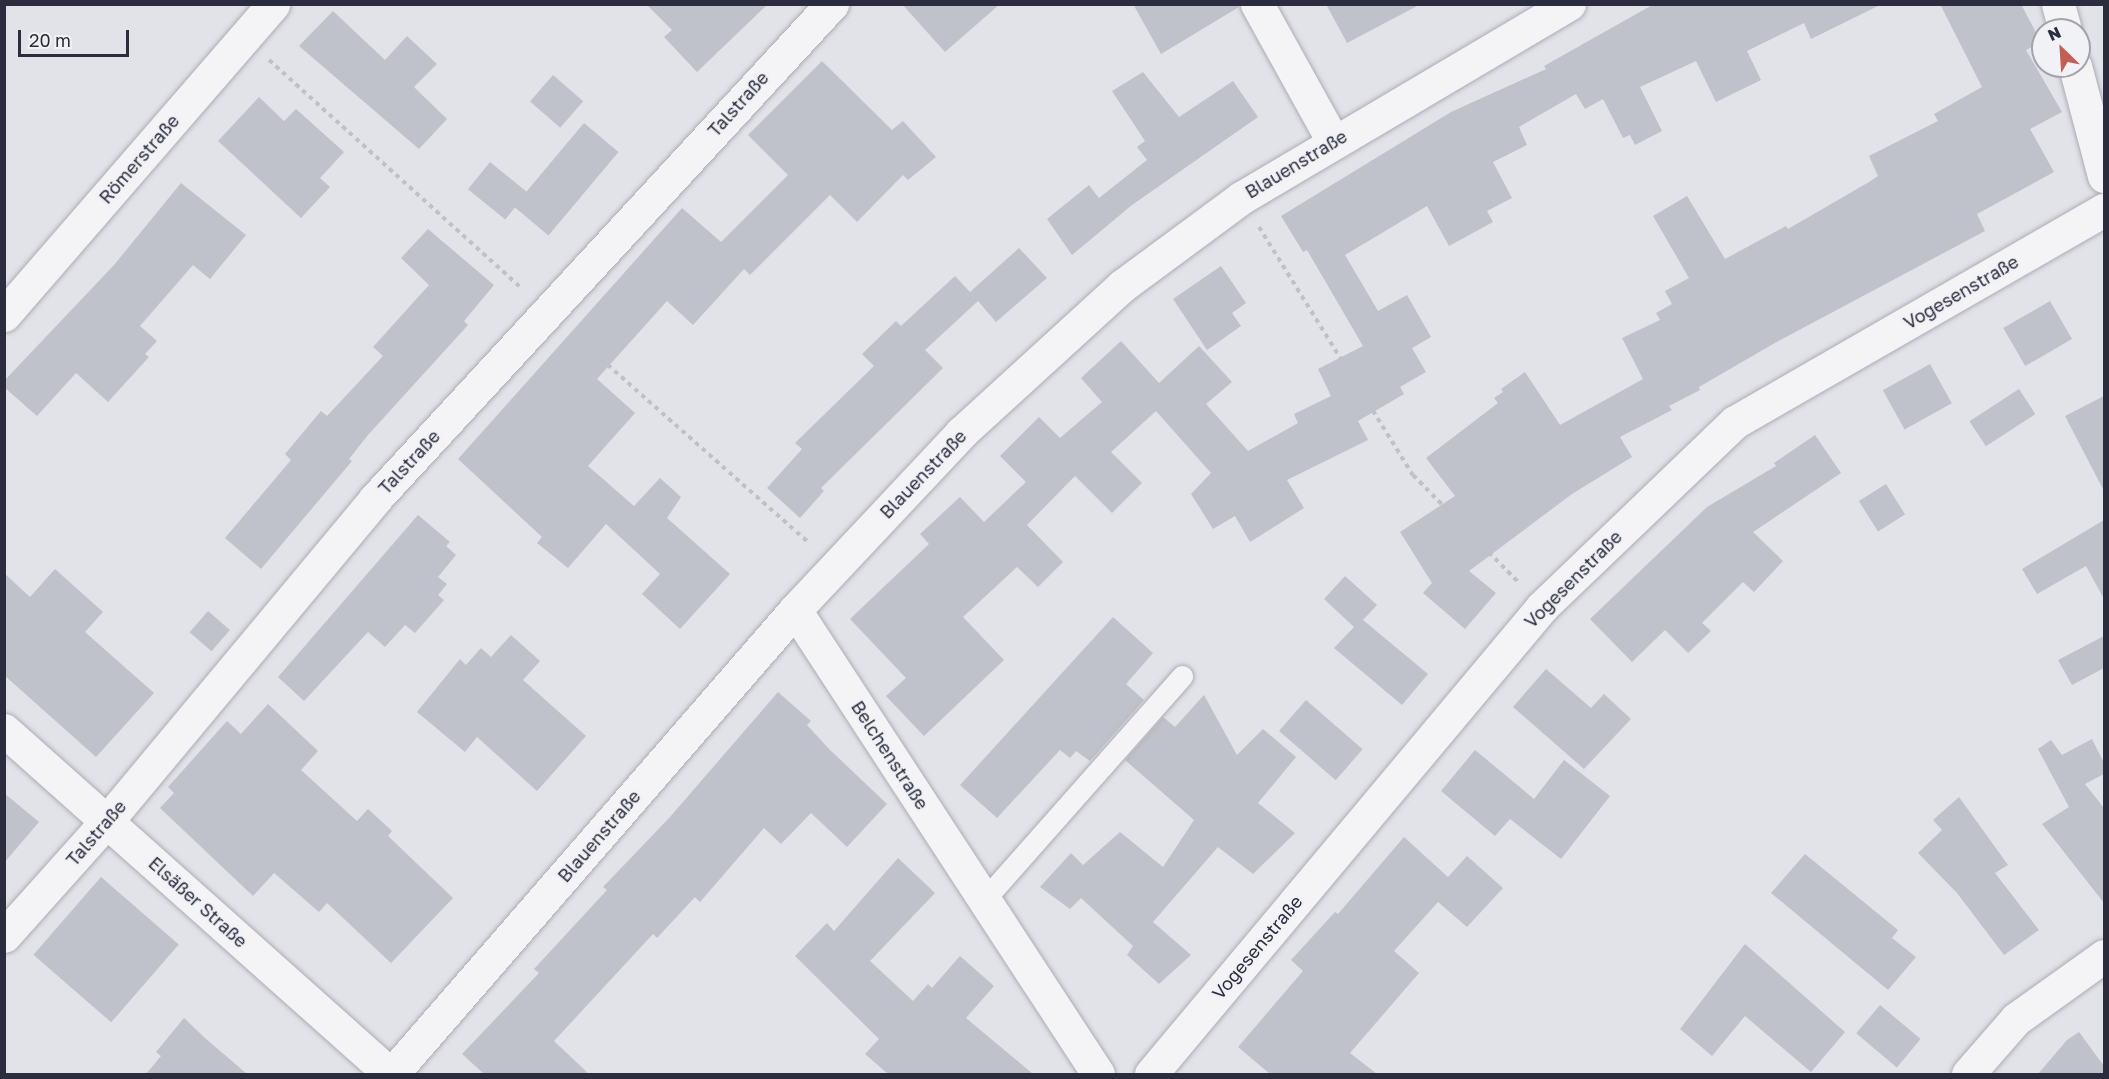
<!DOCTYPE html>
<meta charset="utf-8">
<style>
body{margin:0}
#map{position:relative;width:2109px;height:1079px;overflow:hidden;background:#e2e3e9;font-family:"Golos Text",sans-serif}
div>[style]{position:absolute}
.building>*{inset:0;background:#bfc1cb;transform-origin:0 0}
.path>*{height:4px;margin-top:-2px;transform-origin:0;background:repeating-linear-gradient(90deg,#c0c0c7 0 4.5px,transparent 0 9px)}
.roads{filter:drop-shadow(0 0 2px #abacb6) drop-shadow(0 0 2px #abacb6)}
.lane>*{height:21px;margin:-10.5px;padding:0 10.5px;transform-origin:10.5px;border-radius:10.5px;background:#f4f4f7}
.street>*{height:33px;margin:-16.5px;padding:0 16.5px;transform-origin:16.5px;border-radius:16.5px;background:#f4f4f7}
span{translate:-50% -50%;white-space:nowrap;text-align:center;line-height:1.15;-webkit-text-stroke:5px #f1f2f6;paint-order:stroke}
.street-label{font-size:18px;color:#2b2d3f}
.frame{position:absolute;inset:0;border:6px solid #2b2d3f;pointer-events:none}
.north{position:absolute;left:2031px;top:18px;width:60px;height:60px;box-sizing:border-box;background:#f1f2f6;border:2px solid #a2a3ad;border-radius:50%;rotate:335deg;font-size:16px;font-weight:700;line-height:24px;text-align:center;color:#2b2d3f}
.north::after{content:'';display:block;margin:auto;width:21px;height:27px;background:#c25f52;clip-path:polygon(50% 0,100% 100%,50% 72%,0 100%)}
.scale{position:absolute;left:18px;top:30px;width:111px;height:27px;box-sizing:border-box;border:3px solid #2b2d3f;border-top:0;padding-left:8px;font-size:18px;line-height:21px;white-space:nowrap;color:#2b2d3f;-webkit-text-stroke:4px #f1f2f6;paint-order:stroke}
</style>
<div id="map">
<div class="building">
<i style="clip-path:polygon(646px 4px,768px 4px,697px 72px,664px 37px,672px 30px)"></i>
<i style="clip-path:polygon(902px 4px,1000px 4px,945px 52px)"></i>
<i style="clip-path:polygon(1133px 4px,1238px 4px,1239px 7px,1161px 54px)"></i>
<i style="clip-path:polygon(1326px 4px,1421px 4px,1347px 43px)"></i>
<i style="clip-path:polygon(1654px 4px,1882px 4px,1811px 39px,1804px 23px,1747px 51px,1761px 80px,1716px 102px,1696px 61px,1640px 87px,1662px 131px,1635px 145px,1630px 135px,1623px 138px,1603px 99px,1585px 109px,1576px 94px,1519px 127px,1527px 145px,1493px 162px,1512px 198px,1487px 211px,1493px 222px,1449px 246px,1427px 206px,1345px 255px,1378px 311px,1407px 295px,1431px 337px,1412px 348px,1426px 372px,1400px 387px,1404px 394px,1358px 421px,1368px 440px,1287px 480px,1304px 508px,1250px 542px,1235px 516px,1213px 529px,1191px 494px,1211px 473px,1156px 411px,1111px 452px,1142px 483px,1112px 513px,1075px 476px,1027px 525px,1063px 562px,1038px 587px,1017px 567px,963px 617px,1004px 660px,924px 736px,886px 696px,906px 678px,850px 619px,929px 544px,920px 534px,960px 497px,984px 522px,1026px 482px,1000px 456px,1039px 417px,1060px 438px,1102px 402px,1081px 378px,1121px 341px,1159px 383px,1199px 346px,1232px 382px,1206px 404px,1248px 451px,1298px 423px,1294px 414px,1331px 396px,1318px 369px,1363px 346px,1307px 250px,1303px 252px,1281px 216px,1451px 112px,1546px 69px,1544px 66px)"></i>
<i style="clip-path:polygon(1940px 4px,2021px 4px,2041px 42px,2026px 50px,2062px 112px,2030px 129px,2054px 172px,1977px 214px,1985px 231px,1773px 344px,1699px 387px,1700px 390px,1669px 406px,1672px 410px,1620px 437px,1632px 457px,1572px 494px,1469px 571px,1496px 593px,1465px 629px,1423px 593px,1432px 583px,1400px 532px,1455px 496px,1426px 458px,1498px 403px,1494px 398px,1503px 392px,1501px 389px,1525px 372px,1560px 425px,1643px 379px,1622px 338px,1660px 320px,1656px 313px,1672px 304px,1665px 291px,1689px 278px,1653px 216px,1687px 196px,1725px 259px,1786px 226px,1788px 229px,1869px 182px,1878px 176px,1869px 156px,1938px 121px,1934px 114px,1982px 87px)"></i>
<i style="clip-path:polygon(333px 11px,385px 60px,407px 36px,437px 64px,414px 87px,447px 119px,419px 149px,299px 46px)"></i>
<i style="clip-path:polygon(822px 61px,892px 130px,903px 121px,936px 157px,908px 180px,903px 175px,857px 222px,830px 195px,750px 275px,744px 269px,693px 325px,667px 301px,597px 379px,635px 413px,588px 466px,634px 506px,660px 478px,681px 497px,667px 518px,730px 574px,680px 629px,642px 594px,660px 574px,606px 524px,568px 568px,537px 543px,542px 537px,458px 459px,682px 208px,721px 242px,788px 175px,748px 135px)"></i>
<i style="clip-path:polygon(1143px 72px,1179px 117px,1233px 81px,1258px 117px,1132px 205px,1072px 255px,1047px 219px,1089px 185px,1099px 198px,1147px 160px,1137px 147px,1145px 141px,1112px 91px)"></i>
<i style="left:553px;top:75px;width:40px;height:35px;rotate:41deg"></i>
<i style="clip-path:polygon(259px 97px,284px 121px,296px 109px,344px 152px,320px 178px,330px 187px,301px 218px,218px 141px)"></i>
<i style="left:584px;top:123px;width:45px;height:109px;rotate:40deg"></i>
<i style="left:490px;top:162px;width:48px;height:35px;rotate:39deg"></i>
<i style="clip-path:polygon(181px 183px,246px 235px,210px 279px,193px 265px,140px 326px,157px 341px,145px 354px,149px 357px,108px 402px,76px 373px,37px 416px,4px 387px,4px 381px,114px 265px)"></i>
<i style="clip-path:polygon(428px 229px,494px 285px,464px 321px,468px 325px,368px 435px,349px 459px,352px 461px,261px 569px,225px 538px,291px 460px,285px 454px,321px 411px,327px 416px,383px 356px,373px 347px,429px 285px,401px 258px)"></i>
<i style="clip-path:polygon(1019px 248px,1047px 278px,996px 322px,978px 301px,925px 350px,943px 368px,821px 488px,824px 491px,800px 518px,767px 488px,802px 449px,795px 443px,874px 366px,862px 354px,896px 321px,901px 326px,955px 276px,970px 292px)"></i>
<i style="clip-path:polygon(1221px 266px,1246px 303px,1232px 313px,1241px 326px,1207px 350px,1173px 299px)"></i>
<i style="left:2050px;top:301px;width:44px;height:54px;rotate:60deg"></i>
<i style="left:1930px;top:364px;width:45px;height:54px;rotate:61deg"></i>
<i style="left:2019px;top:389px;width:30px;height:59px;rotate:57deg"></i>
<i style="clip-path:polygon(2104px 396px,2104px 491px,2065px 416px)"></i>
<i style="clip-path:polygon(1815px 435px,1841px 473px,1753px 532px,1783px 561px,1754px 592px,1743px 582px,1702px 623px,1711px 631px,1688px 653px,1665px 630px,1632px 662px,1590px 619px,1707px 507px,1776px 466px,1774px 463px)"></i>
<i style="left:1886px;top:484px;width:36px;height:32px;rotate:58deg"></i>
<i style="clip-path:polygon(418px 515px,450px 542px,446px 546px,456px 555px,438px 577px,447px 584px,438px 595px,444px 600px,415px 633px,405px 625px,385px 647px,368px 632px,304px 701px,278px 677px)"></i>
<i style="clip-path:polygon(2104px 520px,2104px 599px,2086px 566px,2037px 594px,2022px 569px)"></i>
<i style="clip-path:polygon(55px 569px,103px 612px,85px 632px,154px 693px,96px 757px,4px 675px,4px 573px,30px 597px)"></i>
<i style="clip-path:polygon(1345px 576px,1377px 605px,1363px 620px,1428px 674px,1402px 705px,1334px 648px,1354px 627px,1324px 599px)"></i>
<i style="left:208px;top:611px;width:29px;height:28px;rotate:41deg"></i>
<i style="clip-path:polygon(1113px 617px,1153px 653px,1126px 684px,1144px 700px,1090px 761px,1076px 751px,1070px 758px,1060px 750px,997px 818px,960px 785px)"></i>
<i style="clip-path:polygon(511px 635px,540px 661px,523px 680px,586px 736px,537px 791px,477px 737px,465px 752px,417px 712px,460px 659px,466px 665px,481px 648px,491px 657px)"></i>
<i style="clip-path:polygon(2104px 636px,2104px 668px,2072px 685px,2058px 660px)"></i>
<i style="clip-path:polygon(1546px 669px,1591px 708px,1604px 694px,1631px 719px,1584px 769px,1513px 707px)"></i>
<i style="clip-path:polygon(778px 692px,811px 721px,807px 725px,829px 749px,887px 804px,847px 847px,811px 813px,781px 844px,764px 828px,700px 902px,695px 897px,657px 938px,653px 934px,554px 1041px,589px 1074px,484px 1074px,462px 1054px,539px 973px,534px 969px,607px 890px,603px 887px,670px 817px)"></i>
<i style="clip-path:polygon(1204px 695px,1237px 755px,1263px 729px,1296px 757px,1258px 803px,1295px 833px,1253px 874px,1218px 847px,1153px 922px,1191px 955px,1159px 984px,1127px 955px,1133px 946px,1081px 898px,1070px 909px,1040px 887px,1071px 853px,1083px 865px,1120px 832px,1163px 867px,1194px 820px,1125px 760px,1163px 717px,1175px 727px)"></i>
<i style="left:1306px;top:700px;width:75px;height:41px;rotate:41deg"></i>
<i style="clip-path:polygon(268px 704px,318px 751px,301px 770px,357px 821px,368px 809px,392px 831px,388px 836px,453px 898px,391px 963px,327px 903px,319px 912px,274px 873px,253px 896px,160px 808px,174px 793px,168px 787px,227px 721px,241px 734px)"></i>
<i style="clip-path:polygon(2092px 739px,2104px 763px,2104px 774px,2085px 784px,2104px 808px,2104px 903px,2042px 824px,2069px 807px,2038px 749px,2051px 740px,2062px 755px)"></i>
<i style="clip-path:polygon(1475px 750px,1534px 799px,1564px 760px,1610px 796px,1561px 859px,1510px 819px,1495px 836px,1441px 791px)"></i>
<i style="clip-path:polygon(4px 793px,39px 822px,4px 863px)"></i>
<i style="clip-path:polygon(1959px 797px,2008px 865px,1995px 873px,2039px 930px,2004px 955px,1957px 893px,1918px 853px,1942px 830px,1933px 820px)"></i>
<i style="clip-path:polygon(1404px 837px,1448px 877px,1467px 856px,1503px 888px,1467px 927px,1438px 902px,1394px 951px,1419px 973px,1350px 1053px,1377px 1074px,1270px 1074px,1238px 1047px,1303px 971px,1291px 960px,1335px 912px,1338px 914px)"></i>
<i style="clip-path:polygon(1805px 854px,1898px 930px,1892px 938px,1916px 957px,1888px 990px,1771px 893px)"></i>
<i style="clip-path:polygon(898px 858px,935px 893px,870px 961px,913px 1001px,928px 984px,932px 988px,960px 956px,994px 986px,966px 1018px,1033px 1074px,888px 1074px,865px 1054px,879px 1039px,795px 956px,827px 923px,834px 931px)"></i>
<i style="left:101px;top:877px;width:103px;height:103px;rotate:41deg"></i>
<i style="clip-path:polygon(1745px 944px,1845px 1032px,1811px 1072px,1745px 1016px,1712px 1056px,1680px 1029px)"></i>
<i style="left:1880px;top:1005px;width:53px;height:37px;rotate:40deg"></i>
<i style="clip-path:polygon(184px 1018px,205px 1038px,247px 1074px,146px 1074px,161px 1056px,156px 1052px)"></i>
<i style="clip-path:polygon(2079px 1032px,2104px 1066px,2104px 1074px,2038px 1074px,2067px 1040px)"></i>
</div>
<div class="path">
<i style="left:269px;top:60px;width:341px;rotate:42.1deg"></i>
<i style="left:1259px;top:227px;width:292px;rotate:58.2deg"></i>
<i style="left:1413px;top:475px;width:150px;rotate:45.5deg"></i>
<i style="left:574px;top:335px;width:314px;rotate:41.5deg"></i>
</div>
<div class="roads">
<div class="lane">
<i style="left:984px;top:900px;width:299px;rotate:-48.5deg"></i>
</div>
<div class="street">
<i style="left:1257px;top:4px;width:157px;rotate:61deg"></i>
<i style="left:2058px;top:4px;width:27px;rotate:75deg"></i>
<i style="left:2075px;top:66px;width:114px;rotate:75.2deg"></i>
<i style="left:4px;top:315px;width:411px;rotate:-49.1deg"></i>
<i style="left:795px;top:610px;width:554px;rotate:56.85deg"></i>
<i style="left:4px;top:730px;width:517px;rotate:41.71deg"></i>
<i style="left:4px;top:936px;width:154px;rotate:-48.2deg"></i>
<i style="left:107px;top:821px;width:419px;rotate:-50.2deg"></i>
<i style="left:375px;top:499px;width:674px;rotate:-47.29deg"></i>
<i style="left:392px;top:1074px;width:615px;rotate:-49.02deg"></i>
<i style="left:795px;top:610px;width:243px;rotate:-46.8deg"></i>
<i style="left:961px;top:433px;width:218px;rotate:-42.4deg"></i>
<i style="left:1122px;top:286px;width:148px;rotate:-36.5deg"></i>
<i style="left:1241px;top:198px;width:381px;rotate:-30.6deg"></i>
<i style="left:1151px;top:1074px;width:609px;rotate:-50.06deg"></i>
<i style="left:1542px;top:607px;width:267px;rotate:-43.8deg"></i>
<i style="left:1735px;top:422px;width:426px;rotate:-29.9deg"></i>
<i style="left:1968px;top:1074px;width:73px;rotate:-48.9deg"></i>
<i style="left:2016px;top:1019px;width:108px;rotate:-35.6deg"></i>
</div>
</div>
<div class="street-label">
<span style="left:738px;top:104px;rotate:-48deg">Talstraße</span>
<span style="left:139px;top:159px;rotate:-49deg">Römerstraße</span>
<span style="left:1296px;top:164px;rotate:-31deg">Blauenstraße</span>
<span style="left:1961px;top:292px;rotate:-30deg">Vogesenstraße</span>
<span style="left:409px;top:462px;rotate:-47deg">Talstraße</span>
<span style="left:923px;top:474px;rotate:-46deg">Blauenstraße</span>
<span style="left:1573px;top:579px;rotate:-45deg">Vogesenstraße</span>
<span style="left:890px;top:755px;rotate:57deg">Belchenstraße</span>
<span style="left:96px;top:833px;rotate:-49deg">Talstraße</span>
<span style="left:599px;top:836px;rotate:-49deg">Blauenstraße</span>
<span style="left:198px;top:902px;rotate:42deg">Elsäßer Straße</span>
<span style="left:1257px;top:947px;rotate:-50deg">Vogesenstraße</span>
</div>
<div class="frame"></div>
<div class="north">N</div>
<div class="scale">20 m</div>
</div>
